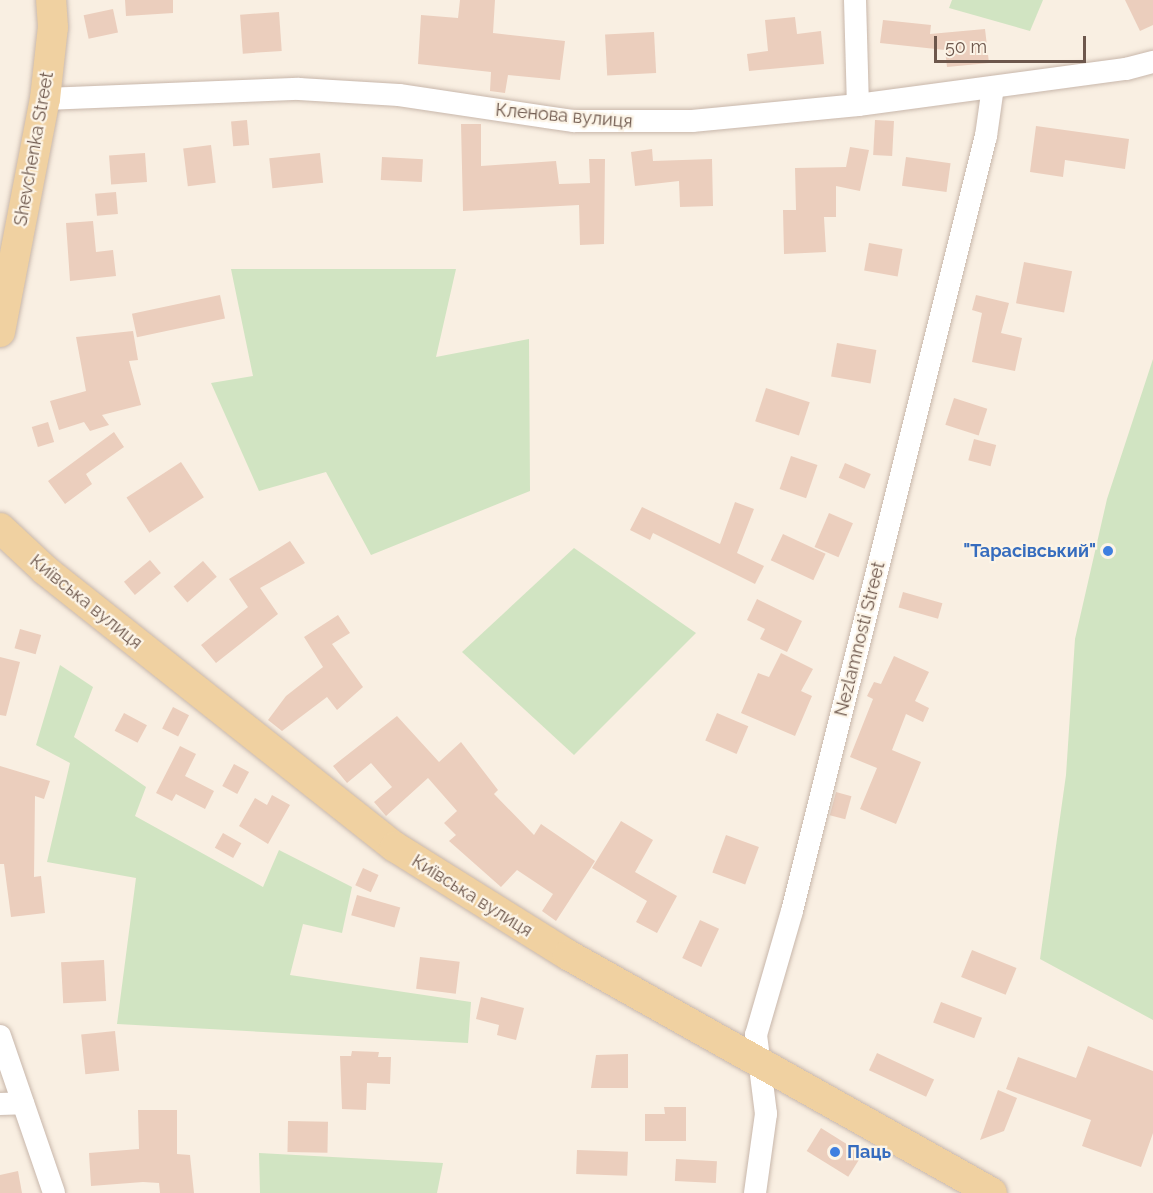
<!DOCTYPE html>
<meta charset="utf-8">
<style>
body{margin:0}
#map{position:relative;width:1153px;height:1193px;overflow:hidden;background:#f9efe2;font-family:Raleway,sans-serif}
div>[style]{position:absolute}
.green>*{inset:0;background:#d1e4c2}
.building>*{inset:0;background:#ebcebd;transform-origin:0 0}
.roads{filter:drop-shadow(0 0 2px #c8b7ab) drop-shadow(0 0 2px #c8b7ab)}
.minor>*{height:22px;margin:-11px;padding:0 11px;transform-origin:11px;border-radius:11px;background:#fff}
.major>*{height:30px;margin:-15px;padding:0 15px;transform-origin:15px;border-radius:15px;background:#f0d1a1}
.dots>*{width:16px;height:16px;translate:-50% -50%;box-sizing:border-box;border:3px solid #fcf4e7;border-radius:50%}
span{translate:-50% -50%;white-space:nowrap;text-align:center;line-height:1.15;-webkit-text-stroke:4.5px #fcf4e7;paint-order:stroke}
.street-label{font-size:18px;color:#6d574c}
.shop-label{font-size:18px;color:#366cbe;font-weight:700}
.right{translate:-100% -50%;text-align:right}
.left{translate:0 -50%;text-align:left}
.scale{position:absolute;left:934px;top:36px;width:152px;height:27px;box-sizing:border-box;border:3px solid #6d574c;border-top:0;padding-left:8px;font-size:18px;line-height:21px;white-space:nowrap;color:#6d574c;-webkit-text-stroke:4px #fcf4e7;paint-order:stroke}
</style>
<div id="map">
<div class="green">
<i style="clip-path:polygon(952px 0,1043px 0,1030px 31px,949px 8px)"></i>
<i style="clip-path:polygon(231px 269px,456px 269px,436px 357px,529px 339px,530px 491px,371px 555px,326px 472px,259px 491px,211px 383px,253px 376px)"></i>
<i style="clip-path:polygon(1153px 359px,1153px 1020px,1040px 959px,1066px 775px,1075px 639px,1107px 499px)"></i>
<i style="clip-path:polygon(574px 548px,696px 633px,574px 755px,462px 652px)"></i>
<i style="clip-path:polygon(60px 665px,93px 687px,74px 737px,146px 787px,135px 816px,263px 887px,279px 850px,352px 887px,342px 933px,303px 924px,290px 975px,471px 1002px,468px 1043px,117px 1024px,136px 878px,47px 862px,70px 763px,36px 745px)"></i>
<i style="clip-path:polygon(259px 1153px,443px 1163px,437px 1193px,260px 1193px)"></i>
</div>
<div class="building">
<i style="clip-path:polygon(125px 0,173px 0,173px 13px,126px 16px)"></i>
<i style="clip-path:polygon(460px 0,495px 0,493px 33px,565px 41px,560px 80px,508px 75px,505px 93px,490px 91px,491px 72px,418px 64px,421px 15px,458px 18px)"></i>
<i style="clip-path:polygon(1125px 0,1153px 0,1153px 25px,1140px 31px)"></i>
<i style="left:113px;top:9px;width:24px;height:30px;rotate:78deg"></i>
<i style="left:279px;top:12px;width:39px;height:39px;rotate:86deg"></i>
<i style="clip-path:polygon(795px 17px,797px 34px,821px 31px,824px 64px,749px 71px,747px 54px,768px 51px,765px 20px)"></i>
<i style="clip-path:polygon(883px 20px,931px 25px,930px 34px,985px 29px,989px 63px,947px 67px,945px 50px,880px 43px)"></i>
<i style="left:654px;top:32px;width:41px;height:49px;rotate:87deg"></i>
<i style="left:247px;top:120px;width:25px;height:16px;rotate:85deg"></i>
<i style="left:875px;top:120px;width:19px;height:35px;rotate:3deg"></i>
<i style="clip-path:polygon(461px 124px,481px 124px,481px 166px,556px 161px,559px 184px,590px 183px,589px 159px,605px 159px,604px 244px,580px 245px,579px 205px,463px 211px)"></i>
<i style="clip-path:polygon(1036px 126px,1129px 139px,1125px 169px,1065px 160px,1063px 177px,1030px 172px)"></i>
<i style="left:211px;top:145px;width:38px;height:28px;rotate:83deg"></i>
<i style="clip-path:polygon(850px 147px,869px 150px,860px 191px,836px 186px,836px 217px,824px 217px,826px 252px,784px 254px,783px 210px,796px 210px,795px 168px,846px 167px)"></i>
<i style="clip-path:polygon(652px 149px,653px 161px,712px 159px,713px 206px,680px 207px,679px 181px,635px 186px,631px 152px)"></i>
<i style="left:145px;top:153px;width:29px;height:36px;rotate:86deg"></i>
<i style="left:320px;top:153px;width:30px;height:51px;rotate:84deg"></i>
<i style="left:382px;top:157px;width:41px;height:23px;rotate:3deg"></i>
<i style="left:906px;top:157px;width:45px;height:29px;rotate:8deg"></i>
<i style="left:116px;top:192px;width:22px;height:21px;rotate:85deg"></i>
<i style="clip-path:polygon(93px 221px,96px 252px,113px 250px,116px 276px,70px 281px,66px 223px)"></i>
<i style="left:869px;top:243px;width:34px;height:28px;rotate:10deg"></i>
<i style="left:1024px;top:262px;width:49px;height:42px;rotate:11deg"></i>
<i style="left:220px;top:295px;width:24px;height:90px;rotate:78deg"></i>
<i style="clip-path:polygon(976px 295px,1009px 303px,1001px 333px,1022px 338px,1015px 371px,972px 362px,982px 313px,972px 310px)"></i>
<i style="clip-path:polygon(133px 331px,138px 360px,129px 361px,141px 405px,102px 415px,109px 425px,90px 431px,84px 422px,59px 430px,50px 401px,86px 391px,76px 337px)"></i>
<i style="left:837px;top:343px;width:40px;height:34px;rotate:10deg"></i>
<i style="left:766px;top:388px;width:46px;height:35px;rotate:18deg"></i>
<i style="left:954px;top:398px;width:35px;height:28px;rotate:18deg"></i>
<i style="left:48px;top:422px;width:21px;height:17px;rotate:73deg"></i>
<i style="clip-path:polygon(114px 432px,124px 447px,86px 474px,92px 484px,65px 504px,48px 481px)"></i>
<i style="left:974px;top:439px;width:23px;height:22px;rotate:15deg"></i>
<i style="left:791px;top:456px;width:28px;height:35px;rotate:19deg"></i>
<i style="left:181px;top:462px;width:42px;height:65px;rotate:57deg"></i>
<i style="left:845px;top:463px;width:28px;height:16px;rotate:23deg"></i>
<i style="clip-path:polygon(735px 502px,754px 509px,737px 553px,764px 566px,755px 584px,653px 533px,650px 540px,630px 530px,642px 507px,720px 544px)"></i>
<i style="left:829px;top:513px;width:26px;height:37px;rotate:23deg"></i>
<i style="left:783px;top:534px;width:47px;height:29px;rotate:25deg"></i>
<i style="clip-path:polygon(290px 541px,305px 563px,260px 588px,278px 614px,216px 663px,201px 645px,248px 607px,229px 579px)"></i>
<i style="left:150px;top:560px;width:17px;height:34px;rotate:50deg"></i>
<i style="left:203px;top:561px;width:21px;height:39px;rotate:49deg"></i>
<i style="left:903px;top:592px;width:41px;height:16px;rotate:16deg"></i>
<i style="clip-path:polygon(757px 599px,802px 621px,787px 652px,760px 639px,765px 629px,747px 620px)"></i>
<i style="clip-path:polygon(338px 615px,350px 633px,332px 644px,363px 687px,337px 710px,327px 697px,282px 731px,268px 720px,286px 696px,323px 667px,304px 637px)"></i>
<i style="left:20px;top:629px;width:22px;height:20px;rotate:16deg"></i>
<i style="clip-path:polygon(781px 653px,813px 669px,801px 691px,812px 696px,795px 736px,741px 713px,758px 673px,769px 677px)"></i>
<i style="clip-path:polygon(894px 656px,929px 672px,915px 701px,929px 708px,923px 722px,906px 714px,892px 750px,921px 762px,896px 824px,860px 809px,877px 768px,850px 757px,873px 699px,867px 696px,874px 682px,881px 684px)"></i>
<i style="clip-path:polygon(0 657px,20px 662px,6px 716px,0 715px)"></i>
<i style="left:173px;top:707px;width:18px;height:24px;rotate:27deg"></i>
<i style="left:124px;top:713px;width:26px;height:20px;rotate:28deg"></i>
<i style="left:717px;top:713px;width:34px;height:30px;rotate:23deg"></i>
<i style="clip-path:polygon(397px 716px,439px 762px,461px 742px,498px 790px,494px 794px,534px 835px,541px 824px,595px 861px,556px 921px,542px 911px,553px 894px,517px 870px,501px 887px,449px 841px,456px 835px,444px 823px,457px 811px,428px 778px,386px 816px,374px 802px,392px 787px,371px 763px,347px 783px,333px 766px)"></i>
<i style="clip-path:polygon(180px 746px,196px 754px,185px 776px,214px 791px,205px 809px,176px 794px,172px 801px,156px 793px)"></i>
<i style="left:234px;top:764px;width:17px;height:25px;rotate:28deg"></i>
<i style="clip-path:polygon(0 766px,50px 781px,44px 799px,35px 796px,34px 877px,41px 876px,45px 913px,11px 917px,4px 864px,0 864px)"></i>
<i style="left:836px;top:792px;width:16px;height:24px;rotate:15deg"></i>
<i style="clip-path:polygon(272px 795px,290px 805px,268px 844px,239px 826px,255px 798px,267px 805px)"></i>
<i style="clip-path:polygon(621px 821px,653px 840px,635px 872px,677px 896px,657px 933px,636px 922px,647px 901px,592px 868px)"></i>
<i style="left:223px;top:833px;width:21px;height:17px;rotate:29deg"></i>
<i style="left:726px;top:835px;width:35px;height:40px;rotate:20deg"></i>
<i style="left:363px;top:868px;width:17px;height:19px;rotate:24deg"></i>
<i style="left:357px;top:895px;width:45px;height:21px;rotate:16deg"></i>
<i style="left:700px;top:920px;width:21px;height:42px;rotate:25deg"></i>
<i style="left:972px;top:950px;width:48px;height:29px;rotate:22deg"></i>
<i style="left:420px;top:957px;width:40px;height:32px;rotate:7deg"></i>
<i style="left:104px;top:960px;width:41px;height:43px;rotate:87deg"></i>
<i style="clip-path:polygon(481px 997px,524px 1008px,516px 1040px,497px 1035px,499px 1025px,476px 1019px)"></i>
<i style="left:941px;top:1002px;width:44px;height:22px;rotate:21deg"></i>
<i style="left:115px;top:1031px;width:40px;height:34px;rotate:84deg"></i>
<i style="clip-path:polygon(1088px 1046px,1153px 1071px,1153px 1133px,1141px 1167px,1082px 1146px,1091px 1120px,1006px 1089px,1018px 1057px,1076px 1078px)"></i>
<i style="clip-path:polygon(352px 1051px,379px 1052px,378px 1057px,391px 1057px,390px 1084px,367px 1083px,366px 1110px,342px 1109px,340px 1056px,351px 1056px)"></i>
<i style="left:877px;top:1053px;width:63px;height:19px;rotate:25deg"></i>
<i style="clip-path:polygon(628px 1054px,628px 1088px,591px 1088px,596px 1055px)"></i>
<i style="clip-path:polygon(998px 1090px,1017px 1098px,1004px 1131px,980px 1140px)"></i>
<i style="clip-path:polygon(664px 1107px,686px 1107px,686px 1141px,645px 1141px,645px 1114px,665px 1114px)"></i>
<i style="clip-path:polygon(138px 1110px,177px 1110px,177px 1154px,190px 1155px,194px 1193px,160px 1193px,159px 1183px,143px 1182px,91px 1186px,89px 1153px,139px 1149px)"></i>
<i style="left:288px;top:1121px;width:40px;height:31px;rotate:1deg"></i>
<i style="left:821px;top:1128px;width:49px;height:27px;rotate:32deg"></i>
<i style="left:577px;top:1150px;width:51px;height:24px;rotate:2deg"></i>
<i style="left:676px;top:1159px;width:41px;height:22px;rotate:3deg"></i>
<i style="clip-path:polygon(18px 1171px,22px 1193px,0 1193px,0 1175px)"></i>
</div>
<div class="roads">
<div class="minor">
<i style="left:855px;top:0;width:105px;rotate:88.4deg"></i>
<i style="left:45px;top:99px;width:254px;rotate:-2.3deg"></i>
<i style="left:299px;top:89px;width:100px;rotate:3.4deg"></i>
<i style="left:399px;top:95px;width:177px;rotate:8.5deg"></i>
<i style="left:574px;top:121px;width:118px"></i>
<i style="left:692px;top:121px;width:167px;rotate:-5.5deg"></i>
<i style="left:858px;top:105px;width:270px;rotate:-7.7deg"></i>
<i style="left:1126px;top:69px;width:28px;rotate:-15deg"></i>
<i style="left:0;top:1036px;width:166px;rotate:71deg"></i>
<i style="left:0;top:1104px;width:23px;rotate:-2deg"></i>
<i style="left:755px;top:1193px;width:80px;rotate:-82.1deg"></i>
<i style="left:766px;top:1114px;width:80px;rotate:-97.2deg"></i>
<i style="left:756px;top:1035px;width:129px;rotate:-73.8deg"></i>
<i style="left:792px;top:911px;width:799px;rotate:-75.95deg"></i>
<i style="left:986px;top:136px;width:49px;rotate:-81.9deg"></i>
</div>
<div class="major">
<i style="left:0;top:332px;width:237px;rotate:-79.1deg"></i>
<i style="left:45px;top:99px;width:72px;rotate:-83.7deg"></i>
<i style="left:53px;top:27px;width:27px;rotate:-94deg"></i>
<i style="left:0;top:528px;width:62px;rotate:43deg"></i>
<i style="left:45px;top:570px;width:446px;rotate:38.4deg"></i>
<i style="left:395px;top:847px;width:204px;rotate:32deg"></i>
<i style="left:568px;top:955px;width:486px;rotate:29.3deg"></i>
</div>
</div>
<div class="dots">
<i style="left:1108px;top:551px;background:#3f7fe0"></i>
<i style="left:835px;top:1152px;background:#3f7fe0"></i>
</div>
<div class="street-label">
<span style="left:564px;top:116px;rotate:5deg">Кленова вулиця</span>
<span style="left:34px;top:149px;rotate:-80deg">Shevchenka Street</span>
<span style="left:86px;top:602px;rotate:39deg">Київська вулиця</span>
<span style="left:860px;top:639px;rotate:-76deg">Nezlamnosti Street</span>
<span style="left:472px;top:896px;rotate:32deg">Київська вулиця</span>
</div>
<div class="shop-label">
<span class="right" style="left:1096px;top:551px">"Тарасівський"</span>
<span class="left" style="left:847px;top:1152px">Паць</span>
</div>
<div class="scale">50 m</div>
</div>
